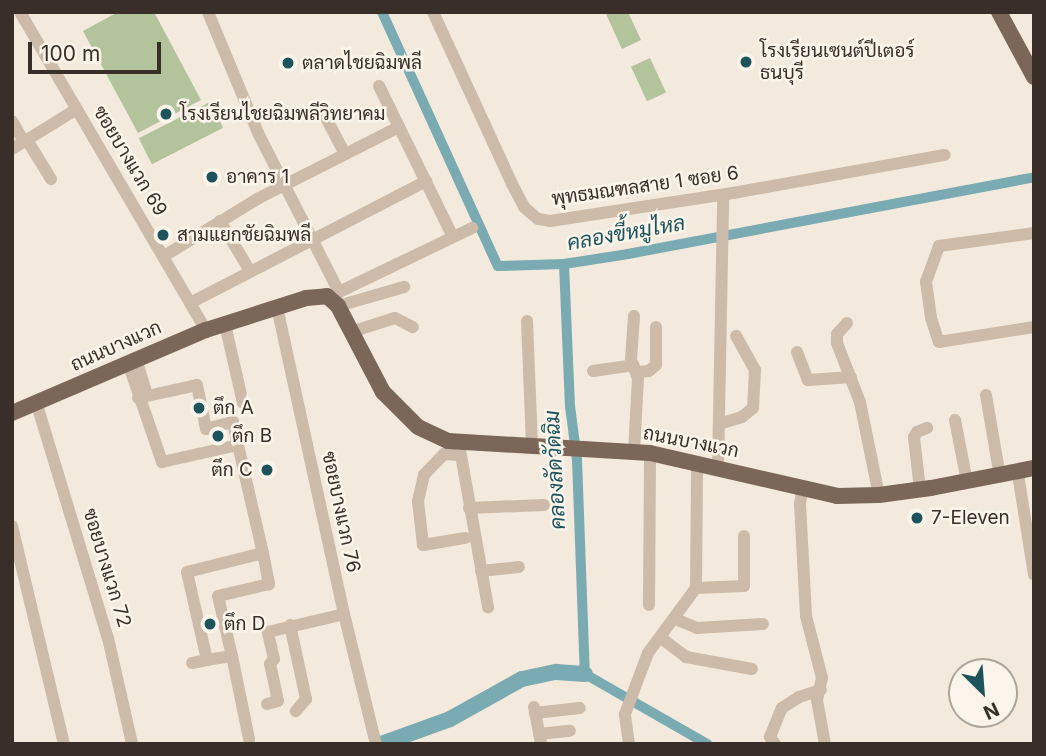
<!DOCTYPE html>
<meta charset="utf-8">
<style>
body{margin:0}
#map{position:relative;width:1046px;height:756px;overflow:hidden;background:#f3eadd;font-family:Inter,Sarabun,sans-serif}
div>[style]{position:absolute}
.green>*{inset:0;background:#b3c39c;transform-origin:0 0}
.canal>*{height:10px;margin:-5px;padding:0 5px;transform-origin:5px;border-radius:5px;background:#7aabb2}
.river>*{height:16px;margin:-8px;padding:0 8px;transform-origin:8px;border-radius:8px;background:#7aabb2}
.minor>*{height:12px;margin:-6px;padding:0 6px;transform-origin:6px;border-radius:6px;background:#ccbba8}
.major>*{height:16px;margin:-8px;padding:0 8px;transform-origin:8px;border-radius:8px;background:#7b6759}
.dots>*{width:19px;height:19px;translate:-50% -50%;box-sizing:border-box;border:4px solid #faf4ea;border-radius:50%}
span{translate:-50% -50%;white-space:nowrap;text-align:center;line-height:1.15;-webkit-text-stroke:5px #faf4ea;paint-order:stroke}
.poi-label{font-size:19px;color:#392f28}
.left{translate:0 -50%;text-align:left}
.right{translate:-100% -50%;text-align:right}
.street-label{font-size:19px;color:#392f28}
.water-label{font-size:21px;color:#1c535c;font-style:italic}
.frame{position:absolute;inset:0;border:14px solid #392f28;pointer-events:none}
.north{position:absolute;left:948px;top:658px;width:70px;height:70px;box-sizing:border-box;background:#faf4ea;border:2px solid #ada59c;border-radius:50%;rotate:155deg;font-size:19px;font-weight:700;line-height:28px;text-align:center;color:#392f28}
.north::after{content:'';display:block;margin:auto;width:24px;height:32px;background:#1c535c;clip-path:polygon(50% 0,100% 100%,50% 72%,0 100%)}
.scale{position:absolute;left:28px;top:42px;width:133px;height:32px;box-sizing:border-box;border:4px solid #392f28;border-top:0;padding-left:9px;font-size:21px;line-height:24px;white-space:nowrap;color:#392f28;-webkit-text-stroke:5px #faf4ea;paint-order:stroke}
</style>
<div id="map">
<div class="green">
<i style="clip-path:polygon(118px 12px,154px 12px,201px 100px,138px 133px,83px 31px)"></i>
<i style="clip-path:polygon(610px 12px,628px 12px,641px 40px,622px 49px,606px 14px)"></i>
<i style="left:650px;top:58px;width:38px;height:21px;rotate:65deg"></i>
<i style="left:210px;top:102px;width:29px;height:80px;rotate:63deg"></i>
</div>
<div class="canal">
<i style="left:382px;top:12px;width:279px;rotate:65.5deg"></i>
<i style="left:498px;top:266px;width:66px;rotate:-1.7deg"></i>
<i style="left:564px;top:264px;width:65px;rotate:-8.9deg"></i>
<i style="left:628px;top:254px;width:413px;rotate:-10.7deg"></i>
<i style="left:564px;top:264px;width:142px;rotate:87.6deg"></i>
<i style="left:570px;top:406px;width:54px;rotate:82.6deg"></i>
<i style="left:577px;top:460px;width:214px;rotate:87.9deg"></i>
<i style="left:585px;top:674px;width:141px;rotate:29.8deg"></i>
</div>
<div class="river">
<i style="left:381px;top:744px;width:73px;rotate:-19.9deg"></i>
<i style="left:450px;top:719px;width:82px;rotate:-29.1deg"></i>
<i style="left:522px;top:679px;width:35px;rotate:-12deg"></i>
<i style="left:556px;top:672px;width:29px;rotate:4deg"></i>
</div>
<div class="minor">
<i style="left:20px;top:12px;width:368px;rotate:59.7deg"></i>
<i style="left:208px;top:12px;width:131px;rotate:67.5deg"></i>
<i style="left:258px;top:133px;width:178px;rotate:63deg"></i>
<i style="left:339px;top:292px;width:9px;rotate:122deg"></i>
<i style="left:433px;top:12px;width:189px;rotate:65.3deg"></i>
<i style="left:512px;top:184px;width:26px;rotate:62deg"></i>
<i style="left:524px;top:207px;width:18px;rotate:41deg"></i>
<i style="left:538px;top:219px;width:12px;rotate:9deg"></i>
<i style="left:550px;top:221px;width:185px;rotate:-8.7deg"></i>
<i style="left:733px;top:193px;width:215px;rotate:-10.2deg"></i>
<i style="left:379px;top:86px;width:168px;rotate:63.9deg"></i>
<i style="left:324px;top:114px;width:45px;rotate:62.3deg"></i>
<i style="left:12px;top:121px;width:24px;rotate:60deg"></i>
<i style="left:27px;top:140px;width:46px;rotate:58.4deg"></i>
<i style="left:12px;top:149px;width:76px;rotate:-31.6deg"></i>
<i style="left:220px;top:221px;width:58px;rotate:59deg"></i>
<i style="left:1034px;top:233px;width:96px;rotate:172.2deg"></i>
<i style="left:939px;top:246px;width:38px;rotate:110deg"></i>
<i style="left:926px;top:282px;width:36px;rotate:82deg"></i>
<i style="left:931px;top:318px;width:25px;rotate:72deg"></i>
<i style="left:939px;top:342px;width:96px;rotate:-9deg"></i>
<i style="left:164px;top:256px;width:111px;rotate:-31.4deg"></i>
<i style="left:259px;top:198px;width:157px;rotate:-26.9deg"></i>
<i style="left:339px;top:292px;width:148px;rotate:-25.7deg"></i>
<i style="left:190px;top:303px;width:266px;rotate:-27.3deg"></i>
<i style="left:338px;top:306px;width:69px;rotate:-16.1deg"></i>
<i style="left:277px;top:307px;width:314px;rotate:77.7deg"></i>
<i style="left:344px;top:614px;width:134px;rotate:76.2deg"></i>
<i style="left:634px;top:316px;width:44px;rotate:93.9deg"></i>
<i style="left:631px;top:360px;width:19px;rotate:69deg"></i>
<i style="left:638px;top:378px;width:74px;rotate:93.1deg"></i>
<i style="left:527px;top:321px;width:127px;rotate:87.7deg"></i>
<i style="left:847px;top:323px;width:15px;rotate:132deg"></i>
<i style="left:837px;top:334px;width:9px;rotate:90deg"></i>
<i style="left:837px;top:343px;width:63px;rotate:68.7deg"></i>
<i style="left:860px;top:402px;width:95px;rotate:78.5deg"></i>
<i style="left:225px;top:324px;width:81px;rotate:77.2deg"></i>
<i style="left:351px;top:332px;width:46px;rotate:-17.7deg"></i>
<i style="left:395px;top:318px;width:20px;rotate:27deg"></i>
<i style="left:797px;top:352px;width:30px;rotate:69deg"></i>
<i style="left:808px;top:380px;width:43px;rotate:-4deg"></i>
<i style="left:136px;top:359px;width:38px;rotate:73deg"></i>
<i style="left:128px;top:363px;width:105px;rotate:71deg"></i>
<i style="left:162px;top:462px;width:78px;rotate:-12.6deg"></i>
<i style="left:593px;top:371px;width:41px;rotate:-8.3deg"></i>
<i style="left:637px;top:372px;width:12px;rotate:-5deg"></i>
<i style="left:649px;top:371px;width:9px;rotate:-41deg"></i>
<i style="left:656px;top:365px;width:38px;rotate:-90deg"></i>
<i style="left:986px;top:395px;width:83px;rotate:80.3deg"></i>
<i style="left:138px;top:398px;width:60px;rotate:-12.4deg"></i>
<i style="left:197px;top:385px;width:45px;rotate:78.4deg"></i>
<i style="left:206px;top:429px;width:28px;rotate:-15deg"></i>
<i style="left:233px;top:422px;width:24px;rotate:78deg"></i>
<i style="left:238px;top:445px;width:111px;rotate:77deg"></i>
<i style="left:263px;top:553px;width:32px;rotate:79deg"></i>
<i style="left:269px;top:584px;width:52px;rotate:166.8deg"></i>
<i style="left:218px;top:596px;width:62px;rotate:76.9deg"></i>
<i style="left:232px;top:656px;width:25px;rotate:171deg"></i>
<i style="left:207px;top:660px;width:90px;rotate:-102.8deg"></i>
<i style="left:187px;top:572px;width:78px;rotate:-14deg"></i>
<i style="left:37px;top:405px;width:244px;rotate:73.1deg"></i>
<i style="left:108px;top:638px;width:109px;rotate:77.2deg"></i>
<i style="left:955px;top:420px;width:63px;rotate:79deg"></i>
<i style="left:719px;top:424px;width:24px;rotate:-17deg"></i>
<i style="left:742px;top:417px;width:14px;rotate:-39deg"></i>
<i style="left:753px;top:408px;width:38px;rotate:-87deg"></i>
<i style="left:755px;top:370px;width:39px;rotate:-119deg"></i>
<i style="left:459px;top:444px;width:166px;rotate:79.9deg"></i>
<i style="left:459px;top:455px;width:15px;rotate:-176deg"></i>
<i style="left:444px;top:454px;width:29px;rotate:134deg"></i>
<i style="left:424px;top:475px;width:27px;rotate:103deg"></i>
<i style="left:418px;top:501px;width:44px;rotate:83.5deg"></i>
<i style="left:423px;top:545px;width:43px;rotate:-9.5deg"></i>
<i style="left:718px;top:467px;width:272px;rotate:-88.9deg"></i>
<i style="left:1018px;top:474px;width:102px;rotate:81deg"></i>
<i style="left:803px;top:488px;width:16px;rotate:101deg"></i>
<i style="left:800px;top:504px;width:112px;rotate:86.9deg"></i>
<i style="left:806px;top:616px;width:64px;rotate:75.5deg"></i>
<i style="left:822px;top:678px;width:23px;rotate:103deg"></i>
<i style="left:817px;top:700px;width:45px;rotate:79.7deg"></i>
<i style="left:920px;top:489px;width:52px;rotate:-96.6deg"></i>
<i style="left:914px;top:437px;width:6px;rotate:-59deg"></i>
<i style="left:917px;top:432px;width:11px;rotate:-22deg"></i>
<i style="left:469px;top:508px;width:75px;rotate:-2.3deg"></i>
<i style="left:12px;top:526px;width:224px;rotate:76.6deg"></i>
<i style="left:481px;top:571px;width:38px;rotate:-6deg"></i>
<i style="left:696px;top:588px;width:48px;rotate:-2.4deg"></i>
<i style="left:744px;top:586px;width:50px;rotate:-90deg"></i>
<i style="left:649px;top:605px;width:152px;rotate:-89.6deg"></i>
<i style="left:675px;top:619px;width:24px;rotate:22deg"></i>
<i style="left:697px;top:628px;width:66px;rotate:-3.5deg"></i>
<i style="left:290px;top:625px;width:76px;rotate:77.8deg"></i>
<i style="left:306px;top:699px;width:16px;rotate:130deg"></i>
<i style="left:661px;top:638px;width:31px;rotate:37deg"></i>
<i style="left:686px;top:657px;width:67px;rotate:10.3deg"></i>
<i style="left:232px;top:656px;width:85px;rotate:78.4deg"></i>
<i style="left:192px;top:663px;width:15px;rotate:-11deg"></i>
<i style="left:267px;top:704px;width:11px;rotate:-15deg"></i>
<i style="left:278px;top:701px;width:38px;rotate:-102deg"></i>
<i style="left:270px;top:664px;width:6px;rotate:-51deg"></i>
<i style="left:274px;top:659px;width:28px;rotate:-103deg"></i>
<i style="left:268px;top:632px;width:78px;rotate:-13.3deg"></i>
<i style="left:534px;top:707px;width:38px;rotate:79deg"></i>
<i style="left:535px;top:713px;width:45px;rotate:-6.3deg"></i>
<i style="left:539px;top:734px;width:31px;rotate:-6deg"></i>
<i style="left:629px;top:744px;width:30px;rotate:-98deg"></i>
<i style="left:625px;top:714px;width:65px;rotate:-69.3deg"></i>
<i style="left:648px;top:653px;width:81px;rotate:-53.6deg"></i>
<i style="left:696px;top:588px;width:125px;rotate:-89.5deg"></i>
<i style="left:775px;top:744px;width:9px;rotate:-126deg"></i>
<i style="left:770px;top:737px;width:31px;rotate:-68deg"></i>
<i style="left:782px;top:708px;width:20px;rotate:-33deg"></i>
<i style="left:799px;top:697px;width:23px;rotate:-18deg"></i>
</div>
<div class="major">
<i style="left:999px;top:12px;width:74px;rotate:61.7deg"></i>
<i style="left:12px;top:413px;width:211px;rotate:-23.2deg"></i>
<i style="left:206px;top:330px;width:105px;rotate:-17.7deg"></i>
<i style="left:306px;top:298px;width:21px;rotate:-5deg"></i>
<i style="left:327px;top:296px;width:15px;rotate:42deg"></i>
<i style="left:338px;top:306px;width:97px;rotate:62.4deg"></i>
<i style="left:383px;top:392px;width:49px;rotate:45deg"></i>
<i style="left:418px;top:427px;width:33px;rotate:25deg"></i>
<i style="left:448px;top:441px;width:202px;rotate:3.4deg"></i>
<i style="left:650px;top:453px;width:192px;rotate:12.9deg"></i>
<i style="left:837px;top:496px;width:42px;rotate:-1.4deg"></i>
<i style="left:879px;top:495px;width:52px;rotate:-7.7deg"></i>
<i style="left:931px;top:488px;width:105px;rotate:-11deg"></i>
</div>
<div class="dots">
<i style="left:746px;top:62px;background:#1c535c"></i>
<i style="left:288px;top:63px;background:#1c535c"></i>
<i style="left:166px;top:114px;background:#1c535c"></i>
<i style="left:212px;top:177px;background:#1c535c"></i>
<i style="left:163px;top:235px;background:#1c535c"></i>
<i style="left:199px;top:408px;background:#1c535c"></i>
<i style="left:218px;top:436px;background:#1c535c"></i>
<i style="left:267px;top:470px;background:#1c535c"></i>
<i style="left:917px;top:518px;background:#1c535c"></i>
<i style="left:210px;top:624px;background:#1c535c"></i>
</div>
<div class="poi-label">
<span class="left" style="left:760px;top:62px">โรงเรียนเซนต์ปีเตอร์<br>ธนบุรี</span>
<span class="left" style="left:302px;top:63px">ตลาดไชยฉิมพลี</span>
<span class="left" style="left:180px;top:114px">โรงเรียนไชยฉิมพลีวิทยาคม</span>
<span class="left" style="left:226px;top:177px">อาคาร 1</span>
<span class="left" style="left:177px;top:235px">สามแยกชัยฉิมพลี</span>
<span class="left" style="left:213px;top:408px">ตึก A</span>
<span class="left" style="left:232px;top:436px">ตึก B</span>
<span class="right" style="left:253px;top:470px">ตึก C</span>
<span class="left" style="left:931px;top:518px">7-Eleven</span>
<span class="left" style="left:224px;top:624px">ตึก D</span>
</div>
<div class="street-label">
<span style="left:130px;top:161px;rotate:59deg">ซอยบางแวก 69</span>
<span style="left:645px;top:186px;rotate:-8deg">พุทธมณฑลสาย 1 ซอย 6</span>
<span style="left:116px;top:346px;rotate:-24deg">ถนนบางแวก</span>
<span style="left:691px;top:442px;rotate:11deg">ถนนบางแวก</span>
<span style="left:341px;top:512px;rotate:78deg">ซอยบางแวก 76</span>
<span style="left:107px;top:568px;rotate:73deg">ซอยบางแวก 72</span>
</div>
<div class="water-label">
<span style="left:626px;top:233px;rotate:-10deg">คลองขี้หมูไหล</span>
<span style="left:555px;top:470px;rotate:-93deg">คลองลัดวัดฉิม</span>
</div>
<div class="frame"></div>
<div class="north">N</div>
<div class="scale">100 m</div>
</div>
